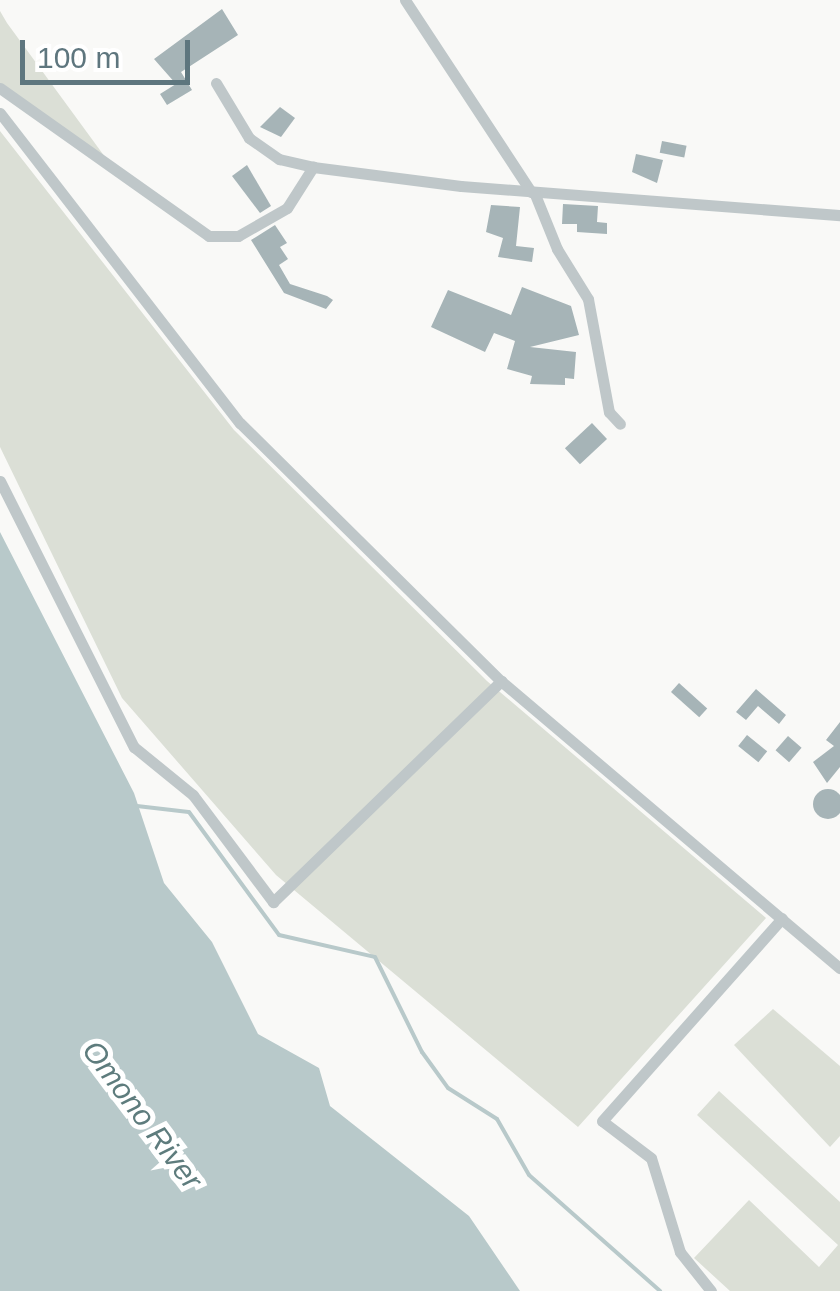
<!DOCTYPE html>
<style>
body{margin:0}
#map{position:relative;width:840px;height:1291px;overflow:hidden;background:#f9f9f7;font-family:Helvetica,sans-serif}
div>[style]{position:absolute}
.green>*{inset:0;background:#dbdfd6}
.water>*{inset:0;background:#b8c9ca}
.stream>*{height:4px;margin:-2px;padding:0 2px;transform-origin:2px;border-radius:2px;background:#b8c9ca}
.building>*{inset:0;background:#a6b4b7;transform-origin:0 0}
.round{border-radius:50%}
.minor>*{height:11px;margin:-5.5px;padding:0 5.5px;transform-origin:5.5px;border-radius:5.5px;background:#bfc7c9}
span{translate:-50% -50%;white-space:nowrap;text-align:center;line-height:1.15;-webkit-text-stroke:10px #fff;paint-order:stroke}
.water-label{font-size:30px;color:#5e7c7d;font-style:italic}
.scale{position:absolute;left:20px;top:40px;width:170px;height:45px;box-sizing:border-box;border:5px solid #5e767e;border-top:0;padding-left:12px;font-size:30px;line-height:35px;white-space:nowrap;color:#5e767e;-webkit-text-stroke:8px #fff;paint-order:stroke}
</style>
<div id="map">
<div class="green">
<i style="clip-path:polygon(0 11px,7px 23px,105px 157px,0 84px)"></i>
<i style="clip-path:polygon(0 131px,234px 430px,487px 681px,766px 918px,578px 1127px,276px 875px,122px 698px,0 447px)"></i>
<i style="clip-path:polygon(773px 1009px,840px 1066px,840px 1136px,830px 1147px,734px 1045px)"></i>
<i style="clip-path:polygon(719px 1091px,840px 1202px,840px 1291px,730px 1291px,694px 1258px,749px 1200px,819px 1267px,838px 1245px,697px 1115px)"></i>
</div>
<div class="water">
<i style="clip-path:polygon(0 532px,134px 793px,164px 883px,212px 942px,258px 1034px,319px 1068px,330px 1106px,469px 1216px,520px 1291px,0 1291px)"></i>
</div>
<div class="stream">
<i style="left:137px;top:806px;width:52px;rotate:6.6deg"></i>
<i style="left:189px;top:812px;width:152px;rotate:53.8deg"></i>
<i style="left:279px;top:935px;width:98px;rotate:12.9deg"></i>
<i style="left:375px;top:957px;width:106px;rotate:63.7deg"></i>
<i style="left:422px;top:1052px;width:44px;rotate:54.2deg"></i>
<i style="left:448px;top:1088px;width:58px;rotate:32.3deg"></i>
<i style="left:497px;top:1119px;width:64px;rotate:60.3deg"></i>
<i style="left:529px;top:1175px;width:175px;rotate:41.5deg"></i>
</div>
<div class="building">
<i style="clip-path:polygon(222px 9px,238px 35px,181px 72px,192px 90px,167px 105px,160px 94px,176px 84px,154px 59px)"></i>
<i style="clip-path:polygon(280px 107px,295px 118px,281px 137px,260px 127px)"></i>
<i style="left:662px;top:141px;width:25px;height:12px;rotate:11deg"></i>
<i style="clip-path:polygon(636px 154px,663px 160px,657px 183px,632px 172px)"></i>
<i style="clip-path:polygon(247px 165px,271px 206px,260px 213px,232px 176px)"></i>
<i style="clip-path:polygon(563px 204px,598px 206px,597px 222px,607px 223px,607px 234px,577px 232px,577px 224px,562px 224px)"></i>
<i style="clip-path:polygon(491px 205px,520px 207px,516px 246px,534px 248px,532px 262px,498px 257px,503px 238px,486px 232px)"></i>
<i style="clip-path:polygon(275px 225px,287px 243px,280px 247px,288px 259px,279px 265px,290px 284px,327px 296px,333px 300px,326px 309px,284px 293px,251px 240px)"></i>
<i style="clip-path:polygon(522px 287px,571px 306px,579px 335px,530px 347px,576px 352px,574px 379px,565px 378px,565px 385px,530px 384px,532px 376px,507px 369px,515px 341px,494px 333px,485px 352px,431px 327px,448px 290px,511px 315px)"></i>
<i style="left:592px;top:423px;width:22px;height:37px;rotate:47deg"></i>
<i style="left:679px;top:683px;width:38px;height:12px;rotate:42deg"></i>
<i style="clip-path:polygon(756px 689px,786px 715px,779px 724px,758px 706px,746px 720px,736px 712px)"></i>
<i style="clip-path:polygon(840px 722px,840px 767px,827px 783px,813px 762px,834px 746px,826px 740px)"></i>
<i style="left:747px;top:735px;width:26px;height:14px;rotate:39deg"></i>
<i style="left:788px;top:736px;width:18px;height:19px;rotate:41deg"></i>
<i class="round" style="left:813px;top:789px;width:30px;height:30px"></i>
</div>
<div class="minor">
<i style="left:405px;top:0;width:230px;rotate:56.7deg"></i>
<i style="left:216px;top:83px;width:64px;rotate:59deg"></i>
<i style="left:249px;top:138px;width:37px;rotate:35deg"></i>
<i style="left:279px;top:159px;width:35px;rotate:13deg"></i>
<i style="left:313px;top:167px;width:149px;rotate:7.3deg"></i>
<i style="left:461px;top:186px;width:380px;rotate:4.4deg"></i>
<i style="left:0;top:88px;width:256px;rotate:35.3deg"></i>
<i style="left:209px;top:236px;width:29px"></i>
<i style="left:238px;top:236px;width:56px;rotate:-29.7deg"></i>
<i style="left:287px;top:208px;width:49px;rotate:-57.6deg"></i>
<i style="left:0;top:113px;width:392px;rotate:52.3deg"></i>
<i style="left:240px;top:423px;width:367px;rotate:44.7deg"></i>
<i style="left:501px;top:681px;width:444px;rotate:40.3deg"></i>
<i style="left:534px;top:192px;width:61px;rotate:68deg"></i>
<i style="left:557px;top:249px;width:59px;rotate:58.2deg"></i>
<i style="left:588px;top:299px;width:115px;rotate:79.5deg"></i>
<i style="left:609px;top:412px;width:16px;rotate:47deg"></i>
<i style="left:0;top:481px;width:298px;rotate:63.3deg"></i>
<i style="left:134px;top:747px;width:76px;rotate:39.1deg"></i>
<i style="left:193px;top:795px;width:134px;rotate:53.2deg"></i>
<i style="left:273px;top:902px;width:318px;rotate:-44.1deg"></i>
<i style="left:711px;top:1291px;width:50px;rotate:-128.5deg"></i>
<i style="left:680px;top:1252px;width:98px;rotate:-107.1deg"></i>
<i style="left:651px;top:1158px;width:61px;rotate:-142.9deg"></i>
<i style="left:602px;top:1121px;width:271px;rotate:-48.4deg"></i>
</div>
<div class="water-label">
<span style="left:142px;top:1115px;rotate:53deg">Omono River</span>
</div>
<div class="scale">100 m</div>
</div>
